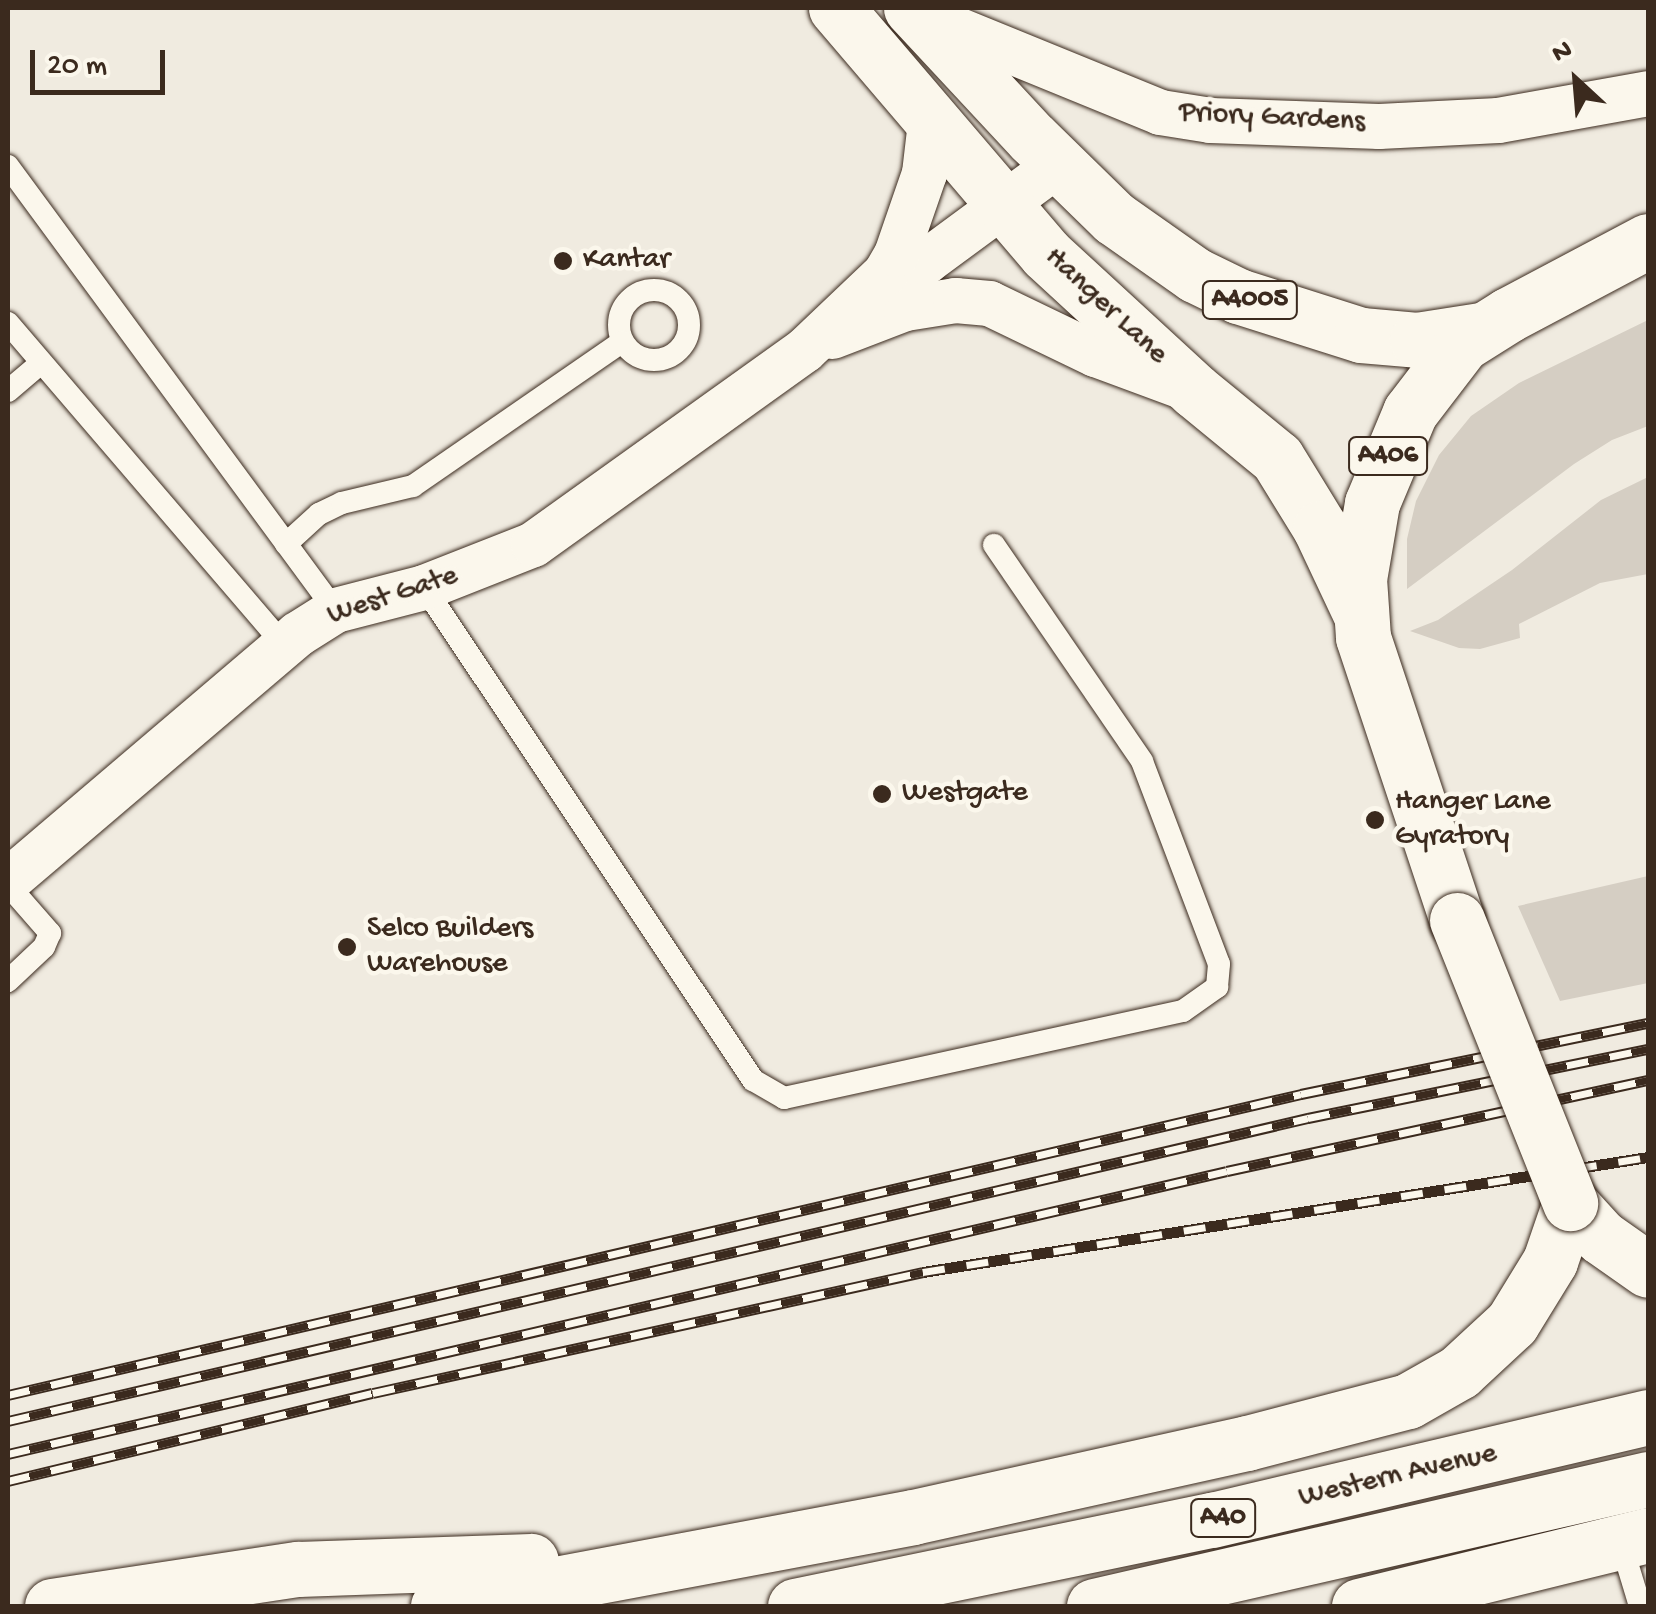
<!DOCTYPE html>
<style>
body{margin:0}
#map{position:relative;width:1656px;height:1614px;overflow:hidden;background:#f0ebe0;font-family:"Gochi Hand",sans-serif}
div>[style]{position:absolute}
.green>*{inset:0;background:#d5cec3}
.roads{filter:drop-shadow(0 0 2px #3b2a1e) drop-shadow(0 0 2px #3b2a1e)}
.lane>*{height:22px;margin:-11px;padding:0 11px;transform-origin:11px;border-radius:11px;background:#fbf7ec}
.lane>.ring{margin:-11px;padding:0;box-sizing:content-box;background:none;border:22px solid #fbf7ec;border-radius:50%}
.street>*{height:45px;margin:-22.5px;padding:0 22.5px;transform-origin:22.5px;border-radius:22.5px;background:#fbf7ec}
.primary>*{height:55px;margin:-27.5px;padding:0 27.5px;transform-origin:27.5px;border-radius:27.5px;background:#fbf7ec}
.highway>*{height:55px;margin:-27.5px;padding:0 27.5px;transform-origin:27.5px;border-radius:27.5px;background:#fbf7ec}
.rail>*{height:11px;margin-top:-5.5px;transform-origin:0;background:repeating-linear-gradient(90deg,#fbf7ec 0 22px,#3b2a1e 0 44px);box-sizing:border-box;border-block:2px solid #3b2a1e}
.bridges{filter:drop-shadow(0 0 2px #3b2a1e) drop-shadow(0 0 2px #3b2a1e)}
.highway-bridge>*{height:55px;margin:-27.5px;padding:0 27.5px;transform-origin:27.5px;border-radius:27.5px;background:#fbf7ec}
.dots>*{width:28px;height:28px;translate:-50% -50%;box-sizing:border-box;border:5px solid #fbf7ec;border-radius:50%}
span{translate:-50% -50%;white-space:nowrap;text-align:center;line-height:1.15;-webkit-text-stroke:9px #fbf7ec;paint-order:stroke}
.shield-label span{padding:2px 8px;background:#fbf7ec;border:2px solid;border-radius:8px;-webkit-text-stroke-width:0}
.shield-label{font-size:28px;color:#3b2a1e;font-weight:700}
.street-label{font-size:30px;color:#3b2a1e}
.poi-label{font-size:30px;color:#3b2a1e}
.left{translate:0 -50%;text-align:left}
.frame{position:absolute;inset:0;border:10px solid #3b2a1e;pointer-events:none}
.north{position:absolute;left:1526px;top:30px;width:100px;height:100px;-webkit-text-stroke:8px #fbf7ec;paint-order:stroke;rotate:334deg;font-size:28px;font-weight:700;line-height:40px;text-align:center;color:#3b2a1e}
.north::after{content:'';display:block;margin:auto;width:35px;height:45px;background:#3b2a1e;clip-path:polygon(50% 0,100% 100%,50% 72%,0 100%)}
.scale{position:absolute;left:30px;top:50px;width:135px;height:45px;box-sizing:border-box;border:5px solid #3b2a1e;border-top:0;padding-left:12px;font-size:30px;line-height:35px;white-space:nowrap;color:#3b2a1e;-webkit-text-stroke:8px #fbf7ec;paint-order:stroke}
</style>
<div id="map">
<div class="green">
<i style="clip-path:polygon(1648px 320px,1648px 426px,1612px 440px,1574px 464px,1407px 589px,1407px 539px,1416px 501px,1439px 455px,1471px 416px,1519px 383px)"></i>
<i style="clip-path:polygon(1648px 477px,1648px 574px,1600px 583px,1519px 624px,1520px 638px,1480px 649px,1459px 648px,1410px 631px,1438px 620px,1512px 570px,1601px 500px)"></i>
<i style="clip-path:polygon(1648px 876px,1648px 983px,1560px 1001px,1518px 906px)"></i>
</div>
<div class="roads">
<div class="lane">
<i style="left:8px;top:166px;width:551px;rotate:53.63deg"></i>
<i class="ring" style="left:619px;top:290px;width:48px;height:48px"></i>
<i style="left:8px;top:323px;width:424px;rotate:49.4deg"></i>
<i style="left:8px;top:391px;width:43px;rotate:-40.3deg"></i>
<i style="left:286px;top:544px;width:45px;rotate:-42.3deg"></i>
<i style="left:319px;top:514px;width:25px;rotate:-26deg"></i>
<i style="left:342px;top:503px;width:73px;rotate:-13.5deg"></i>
<i style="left:413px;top:486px;width:254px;rotate:-34.6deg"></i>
<i style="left:424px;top:587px;width:593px;rotate:56.28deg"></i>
<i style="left:753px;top:1080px;width:36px;rotate:30deg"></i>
<i style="left:784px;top:1098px;width:408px;rotate:-12.3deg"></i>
<i style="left:1183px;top:1011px;width:42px;rotate:-35.2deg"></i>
<i style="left:1217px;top:987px;width:23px;rotate:-85deg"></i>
<i style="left:1219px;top:964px;width:217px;rotate:-110.8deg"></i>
<i style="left:1142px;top:761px;width:262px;rotate:-124.4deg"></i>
<i style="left:8px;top:885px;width:64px;rotate:48.8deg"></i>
<i style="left:50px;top:933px;width:15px;rotate:113deg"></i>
<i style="left:44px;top:947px;width:50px;rotate:136.6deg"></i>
<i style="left:1621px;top:1543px;width:66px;rotate:73.2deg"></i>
</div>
<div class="street">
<i style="left:920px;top:14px;width:259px;rotate:22.2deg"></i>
<i style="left:1160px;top:112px;width:51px;rotate:9.1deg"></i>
<i style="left:1210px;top:120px;width:169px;rotate:2deg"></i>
<i style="left:1379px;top:126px;width:119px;rotate:-2.9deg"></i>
<i style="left:1498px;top:120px;width:152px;rotate:-10.2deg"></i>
<i style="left:885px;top:273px;width:43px;rotate:-16.3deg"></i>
<i style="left:926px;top:261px;width:165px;rotate:-36.4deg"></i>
<i style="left:832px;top:336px;width:78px;rotate:-21deg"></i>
<i style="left:905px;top:308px;width:51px;rotate:-9.1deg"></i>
<i style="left:955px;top:300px;width:34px;rotate:5deg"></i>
<i style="left:989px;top:303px;width:118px;rotate:25.7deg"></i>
<i style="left:1095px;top:354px;width:95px;rotate:20.3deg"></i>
<i style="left:8px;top:880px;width:380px;rotate:-40.4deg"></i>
<i style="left:297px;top:634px;width:45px;rotate:-32.3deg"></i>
<i style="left:335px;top:610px;width:92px;rotate:-14.5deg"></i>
<i style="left:424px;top:587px;width:117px;rotate:-21.5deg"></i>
<i style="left:533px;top:544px;width:333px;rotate:-35.6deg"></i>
<i style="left:804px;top:350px;width:112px;rotate:-43.5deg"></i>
<i style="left:885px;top:273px;width:22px;rotate:-60deg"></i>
<i style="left:896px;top:254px;width:86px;rotate:-70.9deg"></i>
<i style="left:924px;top:173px;width:51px;rotate:-83.3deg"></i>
</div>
<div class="primary">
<i style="left:836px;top:8px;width:323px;rotate:49.5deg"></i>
<i style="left:1046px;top:254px;width:202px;rotate:42.6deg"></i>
<i style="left:1195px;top:391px;width:106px;rotate:39.3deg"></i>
<i style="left:1277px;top:458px;width:82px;rotate:58.4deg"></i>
<i style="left:1320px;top:528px;width:92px;rotate:64.8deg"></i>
<i style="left:911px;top:8px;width:178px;rotate:47.1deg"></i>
<i style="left:1032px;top:138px;width:115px;rotate:44.3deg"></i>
<i style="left:1114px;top:218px;width:99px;rotate:35.1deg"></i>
<i style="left:1195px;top:275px;width:48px;rotate:26deg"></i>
<i style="left:1238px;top:296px;width:129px;rotate:17.6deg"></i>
<i style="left:1361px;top:335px;width:56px;rotate:5.1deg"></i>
<i style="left:1417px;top:340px;width:65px;rotate:-8.9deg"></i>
</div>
<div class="highway">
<i style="left:1457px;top:920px;width:298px;rotate:-108.4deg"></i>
<i style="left:1363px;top:637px;width:58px;rotate:-93.9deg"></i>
<i style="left:1359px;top:579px;width:77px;rotate:-80.3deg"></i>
<i style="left:1372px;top:503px;width:99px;rotate:-67.3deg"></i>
<i style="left:1410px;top:412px;width:86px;rotate:-52.6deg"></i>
<i style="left:1462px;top:344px;width:54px;rotate:-32.2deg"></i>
<i style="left:1508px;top:315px;width:158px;rotate:-27.9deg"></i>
<i style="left:1570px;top:1203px;width:46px;rotate:47.6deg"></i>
<i style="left:1601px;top:1237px;width:57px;rotate:35.1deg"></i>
<i style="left:52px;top:1606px;width:249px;rotate:-8.6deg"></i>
<i style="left:298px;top:1569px;width:233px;rotate:-2deg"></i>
<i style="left:438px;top:1606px;width:483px;rotate:-10.6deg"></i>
<i style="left:913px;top:1517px;width:342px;rotate:-12.5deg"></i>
<i style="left:1247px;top:1443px;width:166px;rotate:-14.6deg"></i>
<i style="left:1408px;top:1401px;width:59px;rotate:-29.6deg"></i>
<i style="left:1459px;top:1372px;width:72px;rotate:-42.8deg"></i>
<i style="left:1512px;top:1323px;width:73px;rotate:-58.5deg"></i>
<i style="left:1550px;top:1261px;width:61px;rotate:-71deg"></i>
<i style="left:795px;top:1606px;width:426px;rotate:-11.7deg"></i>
<i style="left:1212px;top:1520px;width:448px;rotate:-13.3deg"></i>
<i style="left:1094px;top:1606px;width:568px;rotate:-12.91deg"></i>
<i style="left:1359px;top:1606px;width:298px;rotate:-13.8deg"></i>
</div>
</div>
<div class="rail">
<i style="left:8px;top:1395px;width:1328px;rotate:-13.1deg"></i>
<i style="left:1301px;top:1094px;width:354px;rotate:-11.6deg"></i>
<i style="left:8px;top:1421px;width:1335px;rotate:-13.12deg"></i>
<i style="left:1308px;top:1118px;width:347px;rotate:-11.5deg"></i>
<i style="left:8px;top:1454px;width:1251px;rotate:-13.07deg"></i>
<i style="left:1227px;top:1171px;width:431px;rotate:-12.2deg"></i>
<i style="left:8px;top:1481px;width:375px;rotate:-13.6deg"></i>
<i style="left:373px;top:1393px;width:563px;rotate:-12.41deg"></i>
<i style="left:923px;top:1272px;width:734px;rotate:-9.01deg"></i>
</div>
<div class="bridges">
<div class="highway-bridge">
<i style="left:1457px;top:920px;width:305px;rotate:68.2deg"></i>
</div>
</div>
<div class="dots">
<i style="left:563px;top:261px;background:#3b2a1e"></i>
<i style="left:882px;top:794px;background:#3b2a1e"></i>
<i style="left:1375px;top:820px;background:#3b2a1e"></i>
<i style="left:347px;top:947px;background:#3b2a1e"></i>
</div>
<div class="shield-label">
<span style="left:1250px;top:300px">A4005</span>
<span style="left:1388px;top:456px">A406</span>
<span style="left:1223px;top:1518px">A40</span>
</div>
<div class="street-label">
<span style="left:1272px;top:119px;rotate:3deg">Priory Gardens</span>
<span style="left:1105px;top:307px;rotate:43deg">Hanger Lane</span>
<span style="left:393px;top:597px;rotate:-18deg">West Gate</span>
<span style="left:1398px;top:1477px;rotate:-13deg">Western Avenue</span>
</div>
<div class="poi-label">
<span class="left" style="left:583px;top:261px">Kantar</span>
<span class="left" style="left:902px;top:794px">Westgate</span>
<span class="left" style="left:1395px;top:820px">Hanger Lane<br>Gyratory</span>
<span class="left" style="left:367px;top:947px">Selco Builders<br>Warehouse</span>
</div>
<div class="frame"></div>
<div class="north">N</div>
<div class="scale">20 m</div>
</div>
